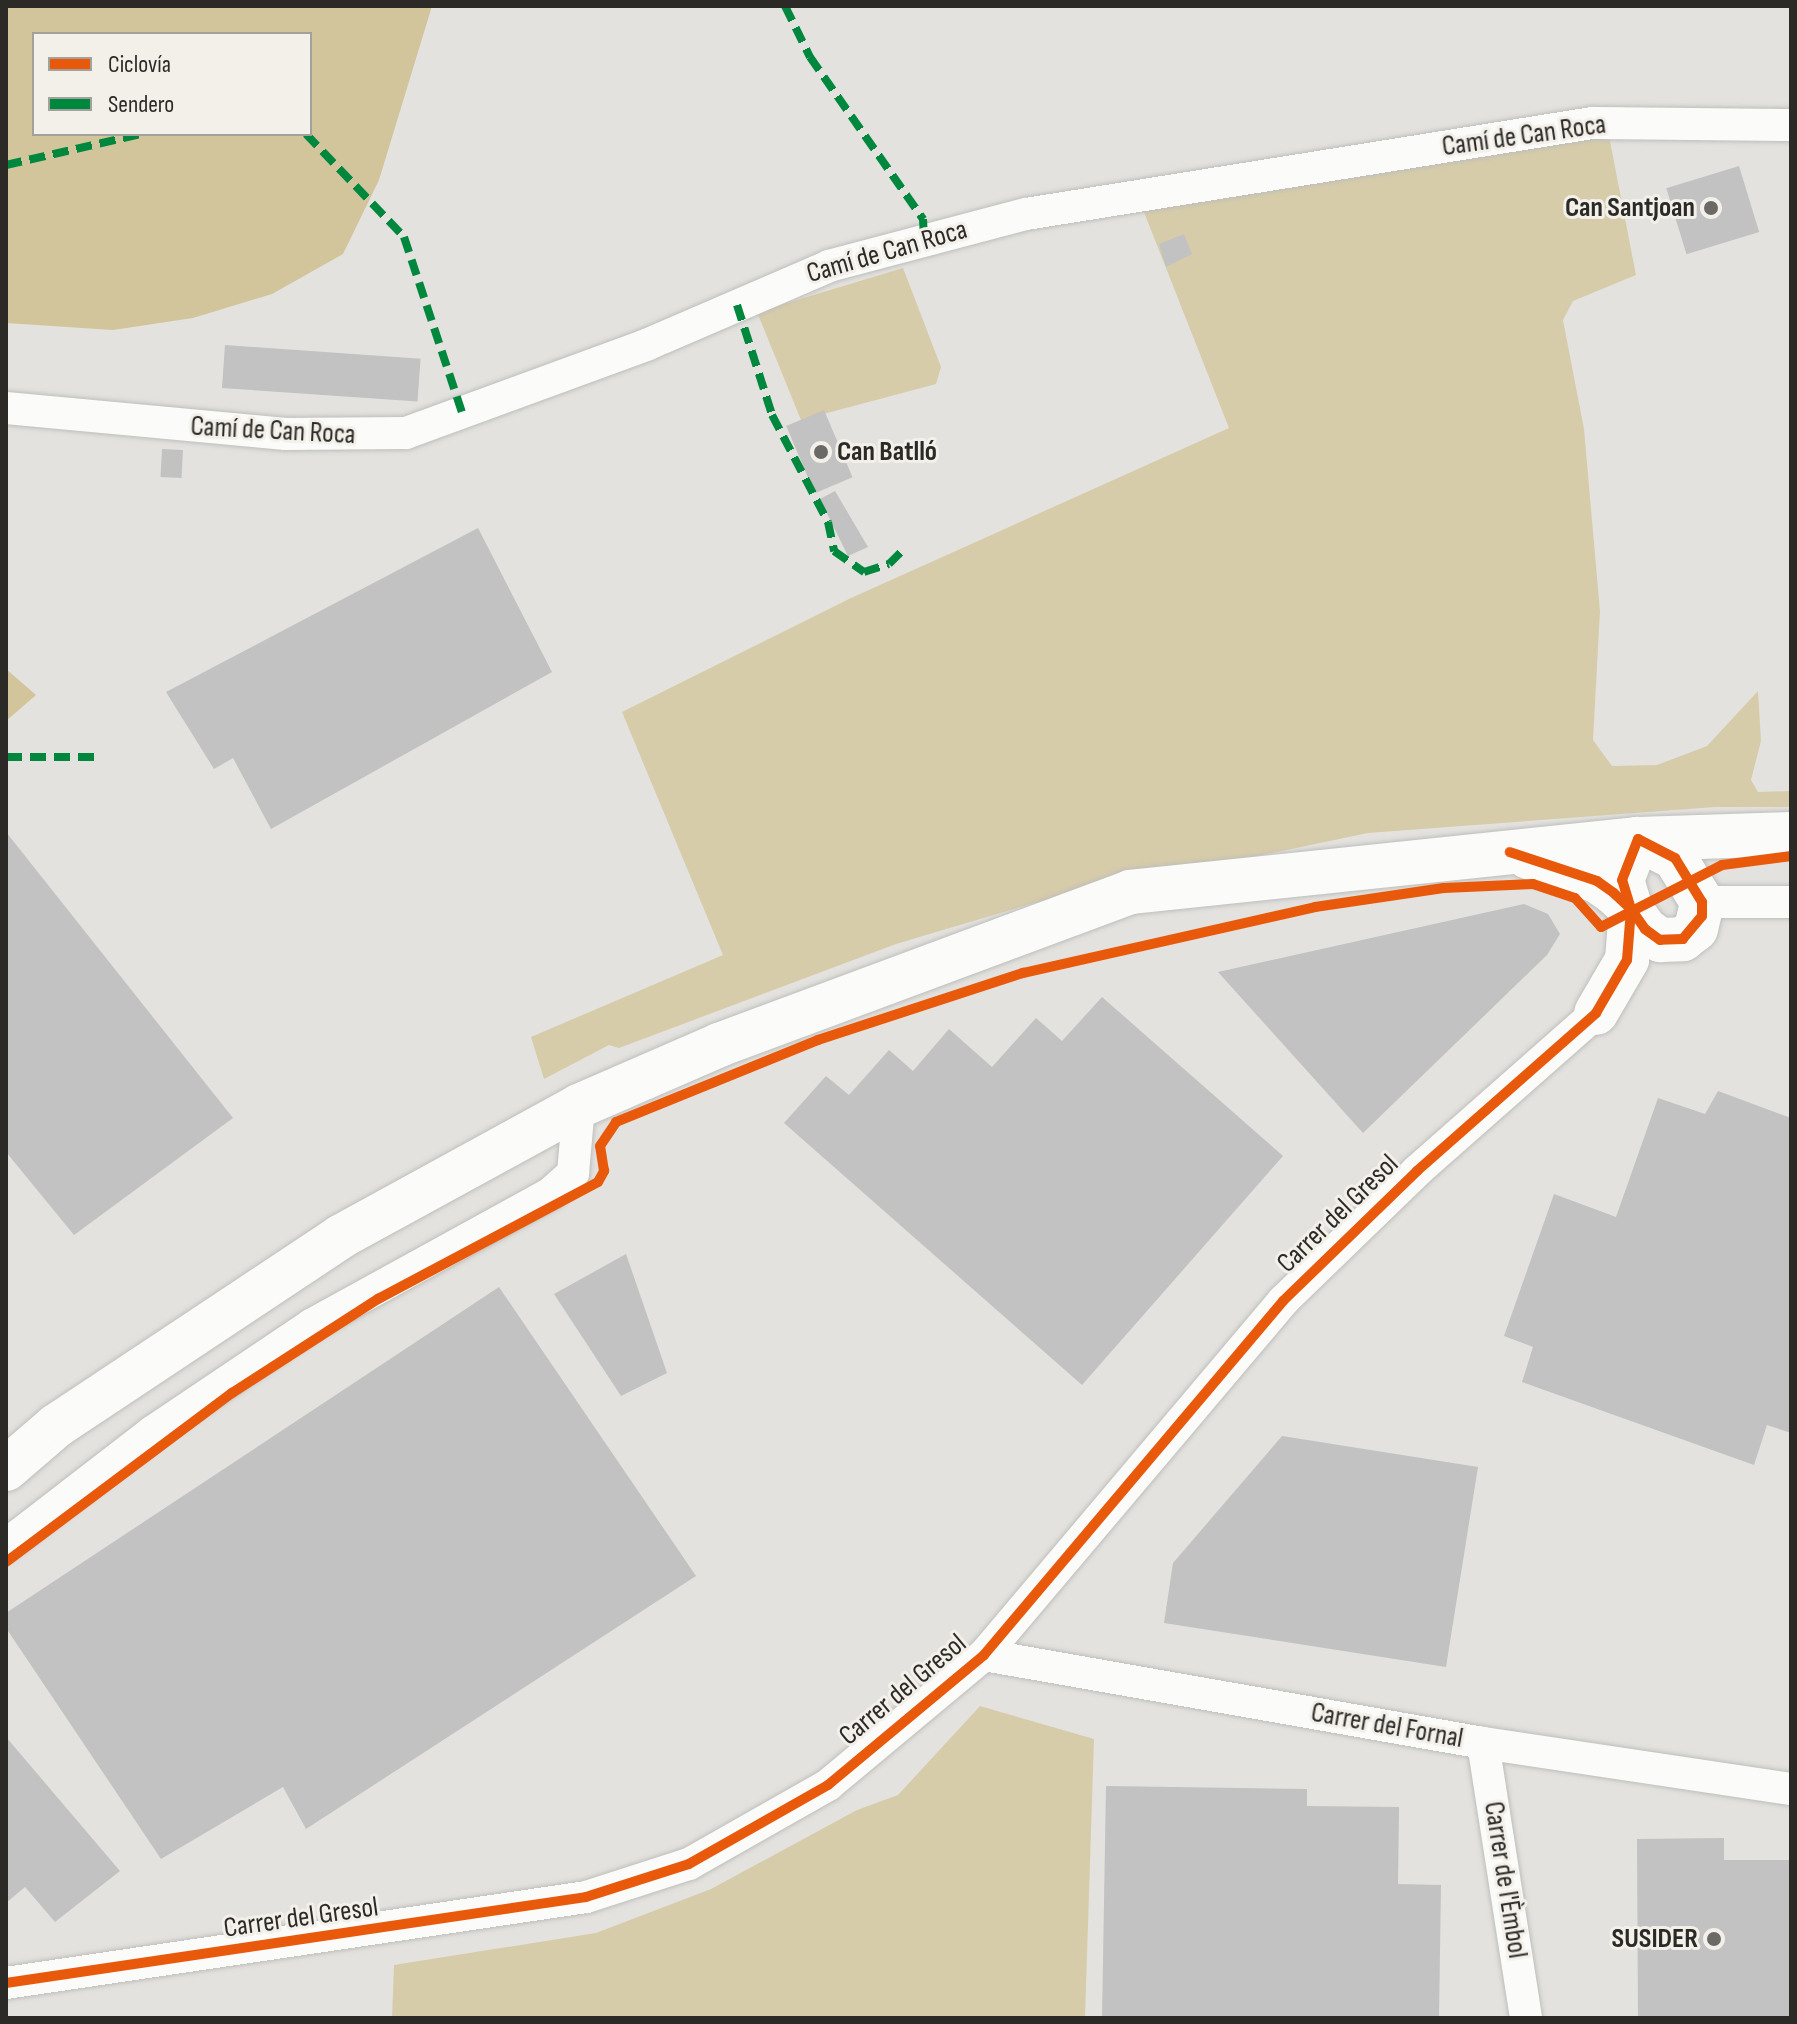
<!DOCTYPE html>
<meta charset="utf-8">
<style>
body{margin:0}
#map{position:relative;width:1797px;height:2024px;overflow:hidden;background:#e3e2df;font-family:"Sofia Sans Condensed",sans-serif}
div>[style]{position:absolute}
.green>*{inset:0;background:#d7ccaa}
.forest>*{inset:0;background:#d2c49b}
.building>*{inset:0;background:#c1c2c1;transform-origin:0 0}
.roads{filter:drop-shadow(0 0 2px #bebebb) drop-shadow(0 0 2px #bebebb)}
.street>*{height:32px;margin:-16px;padding:0 16px;transform-origin:16px;border-radius:16px;background:#fbfbfa}
.secondary>*{height:44px;margin:-22px;padding:0 22px;transform-origin:22px;border-radius:22px;background:#fbfbfa}
.quiet>*{height:8px;margin-top:-4px;transform-origin:0;background:repeating-linear-gradient(90deg,#00873e 0 16px,transparent 0 24px)}
.cycleway>*{height:10px;margin:-5px;padding:0 5px;transform-origin:5px;border-radius:5px;background:#e8590c}
.dots>*{width:22px;height:22px;translate:-50% -50%;box-sizing:border-box;border:4px solid #f3f0ea;border-radius:50%}
span{translate:-50% -50%;white-space:nowrap;text-align:center;line-height:1.15;-webkit-text-stroke:6px #f3f0ea;paint-order:stroke}
.street-label{font-size:28px;color:#2b2a27}
.poi-label{font-size:28px;color:#2b2a27;font-weight:700}
.right{translate:-100% -50%;text-align:right}
.left{translate:0 -50%;text-align:left}
.frame{position:absolute;inset:0;border:8px solid #2b2a27;pointer-events:none}
.legend{position:absolute;left:32px;top:32px;width:280px;height:104px;box-sizing:border-box;background:#f3f0ea;border:2px solid #a3a19c;margin:0;padding:10px 14px;list-style:none;font-size:24px;color:#2b2a27}
.legend li{display:flex;align-items:center;gap:16px;height:40px}
.legend b{width:40px;border:2px solid #a3a19c}
</style>
<div id="map">
<div class="green">
<i style="clip-path:polygon(1609px 136px,1636px 275px,1573px 301px,1563px 320px,1584px 429px,1600px 611px,1593px 740px,1612px 766px,1657px 765px,1707px 746px,1758px 691px,1761px 741px,1751px 780px,1758px 792px,1791px 791px,1791px 807px,1715px 807px,1368px 833px,1034px 903px,896px 944px,619px 1048px,609px 1045px,544px 1079px,531px 1037px,723px 955px,622px 712px,851px 598px,1229px 428px,1140px 202px)"></i>
<i style="clip-path:polygon(903px 268px,941px 367px,936px 384px,801px 420px,757px 312px)"></i>
<i style="clip-path:polygon(980px 1706px,1094px 1739px,1085px 2018px,392px 2018px,394px 1965px,596px 1933px,711px 1889px,857px 1810px,898px 1795px)"></i>
</div>
<div class="forest">
<i style="clip-path:polygon(evenodd,6px 6px,432px 6px,379px 180px,343px 254px,272px 294px,193px 318px,113px 330px,6px 323px,6px 6px,34px 34px,310px 34px,310px 134px,34px 134px,34px 34px)"></i>
<i style="clip-path:polygon(6px 669px,36px 695px,6px 721px)"></i>
</div>
<div class="building">
<i style="left:1739px;top:166px;width:69px;height:76px;rotate:73deg"></i>
<i style="clip-path:polygon(1184px 234px,1192px 254px,1166px 267px,1159px 244px)"></i>
<i style="left:225px;top:345px;width:196px;height:43px;rotate:4deg"></i>
<i style="left:824px;top:410px;width:73px;height:41px;rotate:67deg"></i>
<i style="left:162px;top:449px;width:21px;height:28px;rotate:3deg"></i>
<i style="clip-path:polygon(835px 491px,868px 547px,848px 556px,820px 499px)"></i>
<i style="clip-path:polygon(478px 528px,552px 672px,271px 829px,233px 758px,214px 769px,166px 692px)"></i>
<i style="clip-path:polygon(6px 832px,233px 1118px,74px 1235px,6px 1152px)"></i>
<i style="clip-path:polygon(1524px 904px,1548px 914px,1560px 934px,1547px 955px,1363px 1133px,1218px 972px)"></i>
<i style="clip-path:polygon(1102px 997px,1283px 1156px,1082px 1385px,784px 1123px,826px 1076px,849px 1095px,889px 1050px,913px 1071px,949px 1029px,992px 1067px,1036px 1018px,1062px 1041px)"></i>
<i style="clip-path:polygon(1718px 1091px,1791px 1118px,1791px 1433px,1767px 1425px,1754px 1465px,1522px 1382px,1533px 1347px,1504px 1336px,1554px 1194px,1616px 1217px,1658px 1098px,1705px 1114px)"></i>
<i style="clip-path:polygon(626px 1254px,667px 1373px,621px 1396px,554px 1294px)"></i>
<i style="clip-path:polygon(499px 1287px,696px 1576px,306px 1829px,283px 1787px,161px 1859px,6px 1628px,6px 1613px)"></i>
<i style="clip-path:polygon(1282px 1436px,1478px 1467px,1446px 1667px,1164px 1623px,1173px 1563px)"></i>
<i style="clip-path:polygon(6px 1737px,120px 1871px,55px 1922px,25px 1887px,6px 1903px)"></i>
<i style="clip-path:polygon(1106px 1786px,1307px 1789px,1307px 1806px,1399px 1807px,1398px 1884px,1441px 1885px,1439px 2018px,1102px 2018px)"></i>
<i style="clip-path:polygon(1724px 1838px,1724px 1860px,1791px 1860px,1791px 2018px,1638px 2018px,1637px 1839px)"></i>
</div>
<div class="roads">
<div class="street">
<i style="left:6px;top:408px;width:281px;rotate:5.3deg"></i>
<i style="left:286px;top:434px;width:120px;rotate:-0.5deg"></i>
<i style="left:406px;top:433px;width:256px;rotate:-20.1deg"></i>
<i style="left:646px;top:345px;width:199px;rotate:-23.3deg"></i>
<i style="left:829px;top:266px;width:204px;rotate:-14.8deg"></i>
<i style="left:1026px;top:214px;width:573px;rotate:-9.13deg"></i>
<i style="left:1592px;top:123px;width:199px;rotate:0.6deg"></i>
<i style="left:1702px;top:902px;width:89px"></i>
<i style="left:6px;top:1545px;width:185px;rotate:-37.7deg"></i>
<i style="left:152px;top:1432px;width:192px;rotate:-33.9deg"></i>
<i style="left:311px;top:1325px;width:274px;rotate:-28.8deg"></i>
<i style="left:551px;top:1193px;width:30px;rotate:-42deg"></i>
<i style="left:573px;top:1173px;width:67px;rotate:-84.9deg"></i>
<i style="left:984px;top:1655px;width:507px;rotate:10deg"></i>
<i style="left:1483px;top:1743px;width:311px;rotate:8.5deg"></i>
<i style="left:1483px;top:1743px;width:278px;rotate:81.1deg"></i>
<i style="left:6px;top:1983px;width:586px;rotate:-8.43deg"></i>
<i style="left:586px;top:1897px;width:108px;rotate:-17.8deg"></i>
<i style="left:689px;top:1864px;width:160px;rotate:-29.6deg"></i>
<i style="left:828px;top:1785px;width:203px;rotate:-39.8deg"></i>
<i style="left:984px;top:1655px;width:463px;rotate:-49.8deg"></i>
<i style="left:1283px;top:1301px;width:187px;rotate:-44.1deg"></i>
<i style="left:1417px;top:1171px;width:239px;rotate:-41.4deg"></i>
</div>
<div class="secondary">
<i style="left:1528px;top:857px;width:73px;rotate:19.2deg"></i>
<i style="left:1597px;top:881px;width:21px;rotate:35deg"></i>
<i style="left:1614px;top:893px;width:23px;rotate:43deg"></i>
<i style="left:1631px;top:909px;width:24px;rotate:55deg"></i>
<i style="left:1645px;top:929px;width:19px;rotate:36deg"></i>
<i style="left:1660px;top:940px;width:23px;rotate:-2deg"></i>
<i style="left:1683px;top:939px;width:16px;rotate:-38deg"></i>
<i style="left:1696px;top:929px;width:28px;rotate:-77deg"></i>
<i style="left:1702px;top:902px;width:52px;rotate:-121.5deg"></i>
<i style="left:1675px;top:858px;width:42px;rotate:-152.8deg"></i>
<i style="left:1638px;top:839px;width:44px;rotate:111.3deg"></i>
<i style="left:1622px;top:880px;width:30px;rotate:73deg"></i>
<i style="left:1631px;top:909px;width:51px;rotate:94.5deg"></i>
<i style="left:1627px;top:960px;width:61px;rotate:120.3deg"></i>
<i style="left:6px;top:1469px;width:66px;rotate:-40.7deg"></i>
<i style="left:56px;top:1426px;width:341px;rotate:-33.6deg"></i>
<i style="left:340px;top:1237px;width:273px;rotate:-28.7deg"></i>
<i style="left:579px;top:1106px;width:153px;rotate:-23.5deg"></i>
<i style="left:719px;top:1045px;width:439px;rotate:-20.4deg"></i>
<i style="left:1130px;top:892px;width:511px;rotate:-5.96deg"></i>
<i style="left:1638px;top:839px;width:153px;rotate:-1.9deg"></i>
</div>
</div>
<div class="quiet">
<i style="left:785px;top:6px;width:57px;rotate:63.9deg"></i>
<i style="left:810px;top:57px;width:198px;rotate:55.1deg"></i>
<i style="left:923px;top:219px;width:19px;rotate:87deg"></i>
<i style="left:306px;top:134px;width:142px;rotate:46.4deg"></i>
<i style="left:404px;top:237px;width:184px;rotate:71.7deg"></i>
<i style="left:6px;top:165px;width:139px;rotate:-12.9deg"></i>
<i style="left:737px;top:305px;width:115px;rotate:72.3deg"></i>
<i style="left:772px;top:415px;width:121px;rotate:62.4deg"></i>
<i style="left:828px;top:522px;width:30px;rotate:78deg"></i>
<i style="left:834px;top:551px;width:37px;rotate:35deg"></i>
<i style="left:864px;top:572px;width:26px;rotate:-18deg"></i>
<i style="left:889px;top:564px;width:23px;rotate:-45deg"></i>
<i style="left:6px;top:757px;width:95px"></i>
</div>
<div class="cycleway">
<i style="left:6px;top:1562px;width:282px;rotate:-36.8deg"></i>
<i style="left:232px;top:1393px;width:174px;rotate:-32.8deg"></i>
<i style="left:378px;top:1299px;width:249px;rotate:-28deg"></i>
<i style="left:598px;top:1182px;width:13px;rotate:-61deg"></i>
<i style="left:604px;top:1171px;width:25px;rotate:-99deg"></i>
<i style="left:600px;top:1146px;width:29px;rotate:-56deg"></i>
<i style="left:616px;top:1122px;width:218px;rotate:-22.1deg"></i>
<i style="left:818px;top:1040px;width:216px;rotate:-18.1deg"></i>
<i style="left:1023px;top:973px;width:299px;rotate:-12.7deg"></i>
<i style="left:1315px;top:907px;width:130px;rotate:-8.4deg"></i>
<i style="left:1444px;top:888px;width:89px;rotate:-2.6deg"></i>
<i style="left:1533px;top:884px;width:44px;rotate:18.4deg"></i>
<i style="left:1575px;top:898px;width:39px;rotate:48deg"></i>
<i style="left:1601px;top:927px;width:136px;rotate:-27.1deg"></i>
<i style="left:1722px;top:865px;width:70px;rotate:-7.4deg"></i>
<i style="left:6px;top:1983px;width:586px;rotate:-8.43deg"></i>
<i style="left:586px;top:1897px;width:108px;rotate:-17.8deg"></i>
<i style="left:689px;top:1864px;width:160px;rotate:-29.6deg"></i>
<i style="left:828px;top:1785px;width:203px;rotate:-39.8deg"></i>
<i style="left:984px;top:1655px;width:463px;rotate:-49.8deg"></i>
<i style="left:1283px;top:1301px;width:187px;rotate:-44.1deg"></i>
<i style="left:1417px;top:1171px;width:239px;rotate:-41.4deg"></i>
<i style="left:1596px;top:1013px;width:61px;rotate:-59.7deg"></i>
<i style="left:1627px;top:960px;width:51px;rotate:-85.5deg"></i>
<i style="left:1631px;top:909px;width:30px;rotate:-107deg"></i>
<i style="left:1622px;top:880px;width:44px;rotate:-68.7deg"></i>
<i style="left:1638px;top:839px;width:42px;rotate:27.2deg"></i>
<i style="left:1675px;top:858px;width:52px;rotate:58.5deg"></i>
<i style="left:1702px;top:902px;width:14px;rotate:90deg"></i>
<i style="left:1702px;top:916px;width:30px;rotate:130deg"></i>
<i style="left:1683px;top:939px;width:23px;rotate:178deg"></i>
<i style="left:1660px;top:940px;width:19px;rotate:-144deg"></i>
<i style="left:1645px;top:929px;width:24px;rotate:-125deg"></i>
<i style="left:1631px;top:909px;width:23px;rotate:-137deg"></i>
<i style="left:1614px;top:893px;width:21px;rotate:-145deg"></i>
<i style="left:1597px;top:881px;width:92px;rotate:-161.6deg"></i>
</div>
<div class="dots">
<i style="left:1711px;top:208px;background:#6b6a67"></i>
<i style="left:821px;top:452px;background:#6b6a67"></i>
<i style="left:1714px;top:1939px;background:#6b6a67"></i>
</div>
<div class="street-label">
<span style="left:1524px;top:136px;rotate:-8deg">Camí de Can Roca</span>
<span style="left:887px;top:252px;rotate:-16deg">Camí de Can Roca</span>
<span style="left:273px;top:431px;rotate:3deg">Camí de Can Roca</span>
<span style="left:1338px;top:1214px;rotate:-44deg">Carrer del Gresol</span>
<span style="left:903px;top:1690px;rotate:-40deg">Carrer del Gresol</span>
<span style="left:1387px;top:1726px;rotate:10deg">Carrer del Fornal</span>
<span style="left:1505px;top:1880px;rotate:81deg">Carrer de l'Èmbol</span>
<span style="left:301px;top:1918px;rotate:-8deg">Carrer del Gresol</span>
</div>
<div class="poi-label">
<span class="right" style="left:1695px;top:208px">Can Santjoan</span>
<span class="left" style="left:837px;top:452px">Can Batlló</span>
<span class="right" style="left:1698px;top:1939px">SUSIDER</span>
</div>
<div class="frame"></div>
<ul class="legend">
<li><b style="height:10px;background:#e8590c"></b>Ciclovía</li>
<li><b style="height:10px;background:#00873e"></b>Sendero</li>
</ul>
</div>
